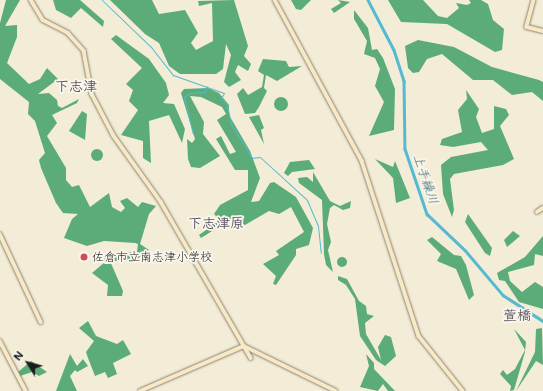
<!DOCTYPE html>
<meta charset="utf-8">
<style>
body{margin:0}
#map{position:relative;width:543px;height:391px;overflow:hidden;background:#f3ecd6;font-family:Mali,"Klee One",sans-serif}
div>[style]{position:absolute}
.forest>*{inset:0;background:#5cac7a}
.round{border-radius:50%}
.stream>*{height:1px;margin:-0.5px;padding:0 0.5px;transform-origin:0.5px;border-radius:0.5px;background:#53bad1}
.river>*{height:2.5px;margin:-1.25px;padding:0 1.25px;transform-origin:1.25px;border-radius:1.25px;background:#53bad1}
.roads{filter:drop-shadow(0 0 1px #888479) drop-shadow(0 0 1px #888479)}
.secondary>*{height:3.5px;margin:-1.75px;padding:0 1.75px;transform-origin:1.75px;border-radius:1.75px;background:#f8e8c3}
.dots>*{width:11px;height:11px;translate:-50% -50%;box-sizing:border-box;border:2px solid #fbf7ec;border-radius:50%}
span{translate:-50% -50%;white-space:nowrap;text-align:center;line-height:1.15;-webkit-text-stroke:3.5px #fbf7ec;paint-order:stroke}
.poi-label{font-size:12px;color:#1c1c1c}
.left{translate:0 -50%;text-align:left}
.water-label{font-size:13px;color:#325b64;font-style:italic}
.quarter-label{font-size:14px;color:#595365;font-weight:700}
.north{position:absolute;left:8px;top:343px;width:40px;height:40px;-webkit-text-stroke:3px #fbf7ec;paint-order:stroke;rotate:307deg;font-size:11px;font-weight:700;line-height:16px;text-align:center;color:#1c1c1c}
.north::after{content:'';display:block;margin:auto;width:14px;height:18px;background:#1c1c1c;clip-path:polygon(50% 0,100% 100%,50% 72%,0 100%)}
</style>
<div id="map">
<div class="forest">
<i style="clip-path:polygon(6px 0,20px 0,5px 26px,17px 25px,17px 37px,7px 63px,29px 84px,40px 79px,47px 68px,58px 79px,38px 94px,49px 93px,57px 100px,58px 106px,62px 108px,79px 99px,77px 103px,52px 115px,57px 123px,47px 136px,66px 168px,66px 180px,72px 187px,79px 185px,90px 207px,109px 193px,112px 207px,121px 212px,125px 208px,120px 201px,127px 198px,138px 207px,142px 202px,156px 206px,149px 214px,140px 244px,149px 250px,136px 260px,138px 244px,135px 243px,104px 241px,87px 246px,64px 238px,72px 219px,78px 214px,63px 213px,56px 203px,41px 168px,39px 160px,45px 153px,35px 121px,28px 114px,29px 102px,0 79px,0 23px)"></i>
<i style="clip-path:polygon(53px 0,80px 0,104px 21px,103px 27px,81px 8px,71px 18px,56px 10px)"></i>
<i style="clip-path:polygon(110px 0,152px 0,159px 14px,185px 10px,198px 33px,191px 43px,196px 50px,213px 41px,212px 3px,199px 6px,198px 1px,234px 0,248px 46px,244px 56px,251px 64px,248px 71px,238px 65px,235px 72px,241px 80px,229px 87px,224px 82px,231px 55px,226px 44px,223px 69px,216px 74px,180px 74px,169px 66px,159px 43px,145px 34px)"></i>
<i style="clip-path:polygon(291px 0,311px 0,301px 10px,296px 9px)"></i>
<i style="clip-path:polygon(338px 0,350px 2px,334px 13px,331px 9px,341px 3px)"></i>
<i style="clip-path:polygon(388px 0,423px 0,438px 16px,447px 18px,459px 8px,456px 3px,467px 5px,471px 3px,469px 0,481px 0,488px 4px,493px 20px,504px 29px,502px 50px,495px 52px,447px 24px,401px 22px)"></i>
<i style="clip-path:polygon(354px 10px,368px 28px,372px 50px,377px 49px,383px 58px,395px 89px,394px 130px,369px 136px,384px 102px,375px 86px,380px 69px,375px 58px,364px 54px,367px 41px,354px 19px)"></i>
<i style="clip-path:polygon(116px 35px,149px 59px,166px 83px,169px 95px,163px 103px,174px 104px,185px 129px,182px 143px,169px 115px,149px 121px,151px 163px,143px 158px,143px 141px,121px 135px,138px 110px,129px 101px,133px 90px,126px 84px,142px 68px,111px 39px)"></i>
<i style="clip-path:polygon(418px 40px,454px 47px,492px 67px,539px 80px,543px 82px,543px 101px,532px 92px,512px 95px,493px 80px,473px 80px,442px 54px,427px 59px,419px 72px,413px 73px,408px 68px,405px 46px)"></i>
<i style="clip-path:polygon(263px 59px,286px 61px,289px 67px,302px 66px,277px 81px,266px 75px,264px 88px,267px 91px,259px 107px,255px 113px,245px 114px,237px 94px,243px 88px,248px 95px,262px 87px,264px 75px,258px 71px)"></i>
<i style="clip-path:polygon(208px 88px,219px 93px,229px 105px,229px 115px,250px 151px,260px 178px,251px 202px,259px 201px,270px 183px,274px 182px,296px 197px,313px 228px,309px 245px,296px 249px,296px 255px,276px 285px,273px 284px,276px 276px,263px 264px,279px 255px,276px 251px,304px 232px,291px 207px,279px 214px,269px 211px,245px 225px,234px 219px,228px 221px,201px 238px,199px 235px,220px 220px,214px 214px,220px 205px,248px 190px,248px 170px,235px 170px,216px 139px,221px 136px,230px 154px,236px 152px,217px 120px,226px 114px,222px 107px,201px 97px,190px 96px,204px 122px,203px 134px,220px 156px,200px 168px,191px 167px,188px 159px,187px 139px,192px 143px,195px 139px,181px 93px,184px 89px)"></i>
<i style="clip-path:polygon(466px 90px,479px 109px,476px 117px,482px 133px,494px 129px,494px 106px,506px 109px,509px 115px,500px 126px,514px 159px,503px 165px,454px 174px,450px 179px,454px 210px,452px 217px,443px 194px,441px 165px,451px 157px,488px 150px,481px 142px,453px 147px,440px 145px,442px 139px,462px 132px,458px 110px,467px 99px)"></i>
<i class="round" style="left:274px;top:97px;width:14px;height:14px"></i>
<i style="clip-path:polygon(82px 111px,87px 114px,85px 140px,69px 131px)"></i>
<i style="clip-path:polygon(259px 115px,264px 128px,261px 130px,264px 144px,249px 117px)"></i>
<i class="round" style="left:91px;top:149px;width:12px;height:12px"></i>
<i style="clip-path:polygon(375px 159px,393px 167px,395px 161px,410px 198px,396px 203px,393px 178px)"></i>
<i style="clip-path:polygon(309px 160px,315px 169px,292px 172px,288px 176px,284px 173px,290px 162px)"></i>
<i style="clip-path:polygon(313px 172px,330px 201px,340px 206px,351px 201px,350px 208px,343px 210px,334px 205px,330px 208px,327px 224px,331px 242px,328px 250px,333px 272px,326px 265px,324px 254px,322px 200px,299px 183px,298px 178px,307px 177px,313px 182px)"></i>
<i style="clip-path:polygon(468px 214px,492px 248px,490px 256px,485px 253px,465px 222px)"></i>
<i style="clip-path:polygon(513px 231px,520px 236px,507px 247px,504px 240px)"></i>
<i style="clip-path:polygon(543px 236px,543px 256px,535px 254px,534px 265px,508px 272px,510px 281px,522px 292px,535px 282px,543px 287px,543px 309px,519px 302px,505px 281px,499px 280px,497px 273px,525px 257px)"></i>
<i style="clip-path:polygon(432px 237px,454px 255px,461px 256px,466px 265px,474px 295px,469px 300px,456px 269px,437px 261px,441px 254px,427px 240px)"></i>
<i style="clip-path:polygon(131px 252px,130px 261px,110px 261px,123px 291px,122px 296px,107px 296px,108px 285px,92px 273px,105px 262px,104px 257px)"></i>
<i class="round" style="left:337px;top:257px;width:10px;height:10px"></i>
<i style="clip-path:polygon(338px 276px,347px 279px,359px 301px,366px 306px,367px 314px,374px 316px,365px 323px,366px 334px,381px 360px,378px 347px,385px 335px,391px 337px,396px 356px,385px 366px,376px 360px,360px 336px,355px 299px,346px 285px,338px 280px)"></i>
<i style="clip-path:polygon(88px 321px,96px 336px,117px 344px,123px 340px,131px 354px,113px 363px,117px 374px,108px 378px,105px 372px,95px 376px,88px 358px,86px 352px,94px 341px,79px 328px)"></i>
<i style="clip-path:polygon(542px 328px,543px 365px,536px 361px,516px 391px,535px 352px,536px 329px)"></i>
<i style="clip-path:polygon(514px 329px,526px 342px,525px 352px,514px 390px,510px 391px,511px 386px,500px 374px,503px 370px,507px 375px,515px 369px,525px 350px)"></i>
<i style="clip-path:polygon(70px 354px,77px 366px,83px 359px,88px 366px,77px 372px,75px 370px,70px 376px,77px 391px,56px 391px)"></i>
<i style="clip-path:polygon(366px 354px,374px 363px,374px 369px,395px 391px,388px 391px,383px 384px,378px 391px,360px 387px,369px 366px)"></i>
<i style="clip-path:polygon(31px 361px,47px 372px,39px 376px,32px 372px,20px 376px,18px 372px)"></i>
</div>
<div class="stream">
<i style="left:102px;top:0;width:68px;rotate:43.8deg"></i>
<i style="left:151px;top:47px;width:36px;rotate:52deg"></i>
<i style="left:173px;top:75px;width:54px;rotate:19.4deg"></i>
<i style="left:224px;top:93px;width:6px;rotate:121deg"></i>
<i style="left:221px;top:98px;width:9px;rotate:49deg"></i>
<i style="left:227px;top:105px;width:19px;rotate:78deg"></i>
<i style="left:231px;top:124px;width:40px;rotate:58deg"></i>
<i style="left:252px;top:158px;width:8px;rotate:-7deg"></i>
<i style="left:260px;top:157px;width:64px;rotate:42.5deg"></i>
<i style="left:307px;top:200px;width:28px;rotate:67deg"></i>
<i style="left:318px;top:226px;width:27px;rotate:84deg"></i>
<i style="left:193px;top:134px;width:38px;rotate:-104deg"></i>
<i style="left:184px;top:97px;width:7px;rotate:-34deg"></i>
<i style="left:190px;top:93px;width:15px;rotate:-4deg"></i>
<i style="left:205px;top:92px;width:6px;rotate:-72deg"></i>
</div>
<div class="river">
<i style="left:368px;top:0;width:56px;rotate:62.5deg"></i>
<i style="left:394px;top:50px;width:33px;rotate:72deg"></i>
<i style="left:404px;top:81px;width:68px;rotate:89.2deg"></i>
<i style="left:405px;top:149px;width:69px;rotate:71.3deg"></i>
<i style="left:427px;top:214px;width:52px;rotate:43.5deg"></i>
<i style="left:465px;top:250px;width:59px;rotate:49.8deg"></i>
<i style="left:503px;top:295px;width:48px;rotate:33deg"></i>
</div>
<div class="roads">
<div class="secondary">
<i style="left:31px;top:0;width:23px;rotate:59deg"></i>
<i style="left:43px;top:20px;width:28px;rotate:27deg"></i>
<i style="left:68px;top:33px;width:24px;rotate:48deg"></i>
<i style="left:84px;top:51px;width:44px;rotate:79.5deg"></i>
<i style="left:92px;top:94px;width:47px;rotate:62.4deg"></i>
<i style="left:114px;top:136px;width:81px;rotate:54.5deg"></i>
<i style="left:161px;top:202px;width:180px;rotate:60deg"></i>
<i style="left:275px;top:0;width:183px;rotate:61.6deg"></i>
<i style="left:362px;top:161px;width:184px;rotate:72deg"></i>
<i style="left:419px;top:336px;width:70px;rotate:51.3deg"></i>
<i style="left:534px;top:0;width:28px;rotate:105deg"></i>
<i style="left:527px;top:27px;width:16px;rotate:14deg"></i>
<i style="left:537px;top:212px;width:7px;rotate:-34deg"></i>
<i style="left:0;top:234px;width:97px;rotate:65deg"></i>
<i style="left:0;top:341px;width:56px;rotate:62.5deg"></i>
<i style="left:140px;top:391px;width:113px;rotate:-23.4deg"></i>
<i style="left:244px;top:346px;width:102px;rotate:26.1deg"></i>
</div>
</div>
<div class="dots">
<i style="left:84px;top:257px;background:#d1495b"></i>
</div>
<div class="poi-label">
<span class="left" style="left:92px;top:257px">佐倉市立南志津小学校</span>
</div>
<div class="water-label">
<span style="left:426px;top:179px;rotate:71deg">上手繰川</span>
</div>
<div class="quarter-label">
<span style="left:76px;top:86px">下志津</span>
<span style="left:216px;top:223px">下志津原</span>
<span style="left:517px;top:315px">萱橋</span>
</div>
<div class="north">N</div>
</div>
